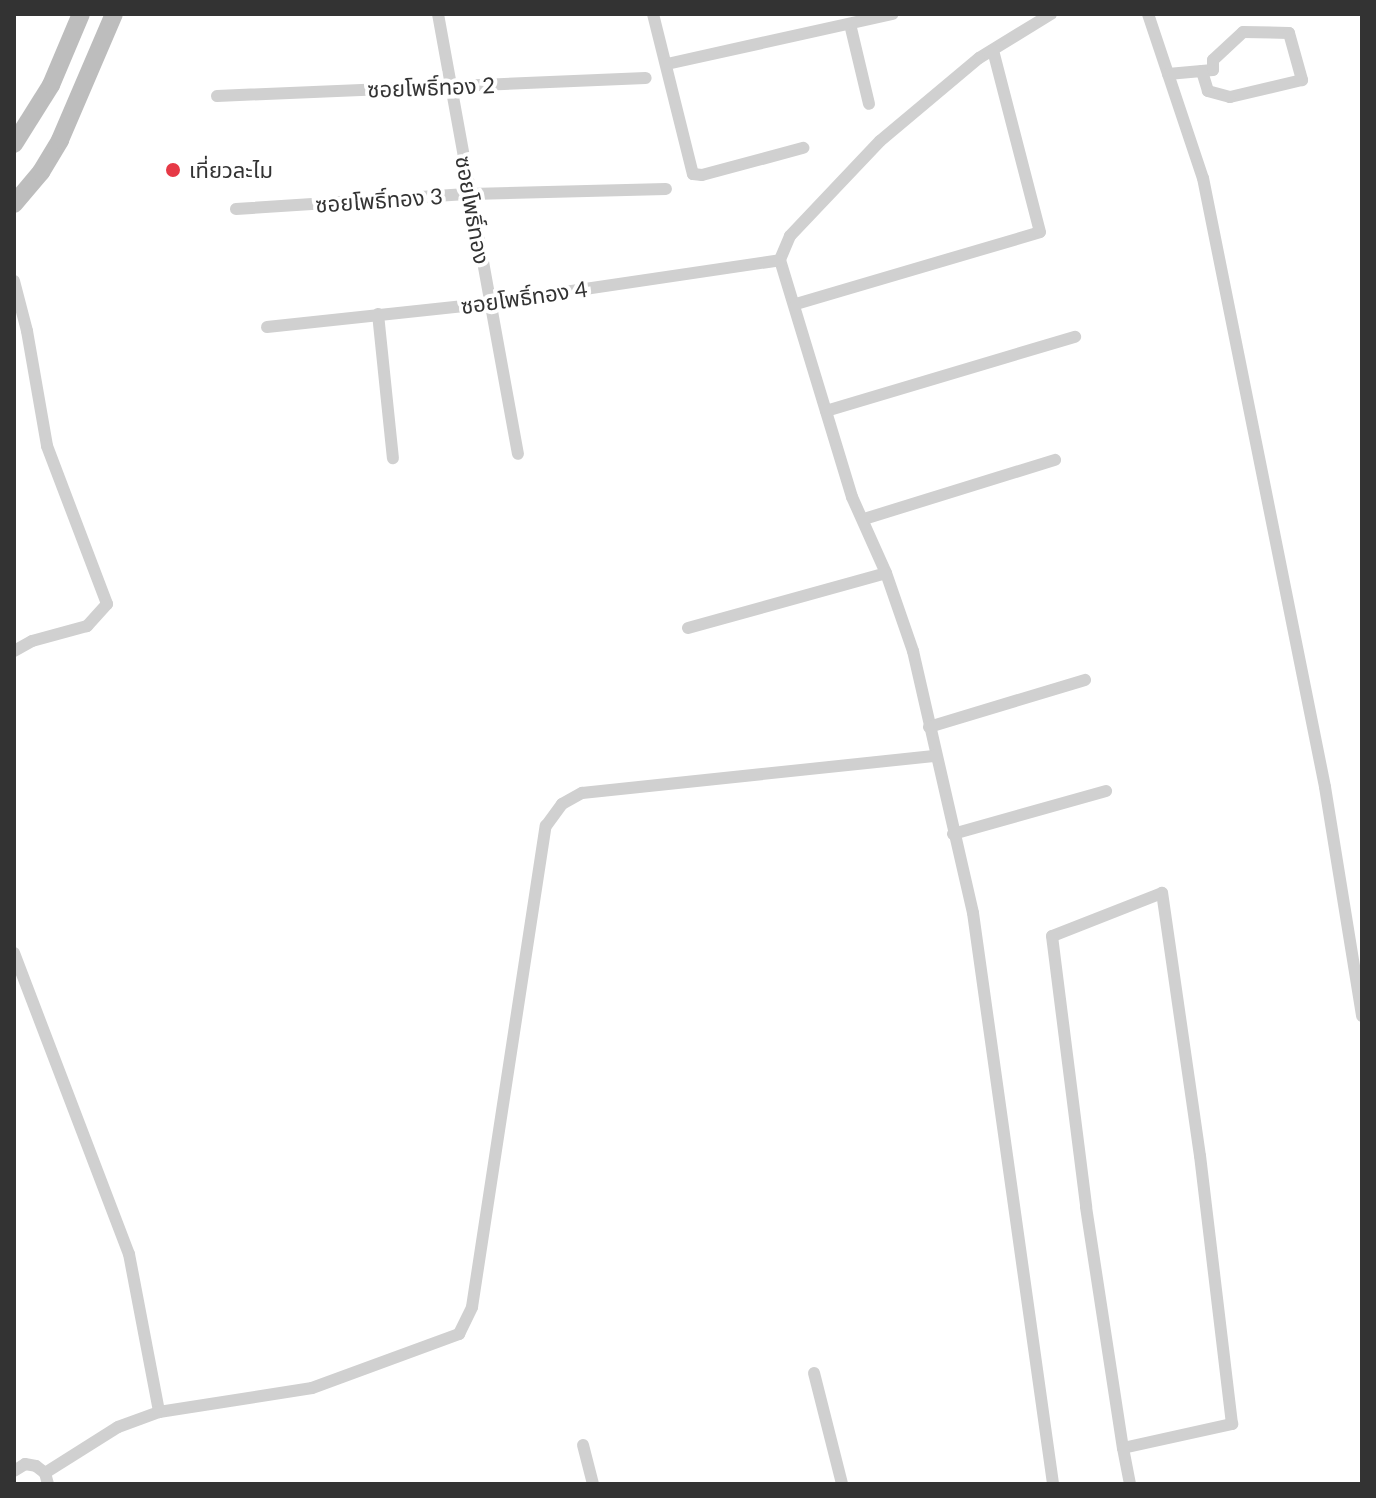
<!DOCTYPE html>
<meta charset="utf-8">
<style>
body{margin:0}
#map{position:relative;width:1376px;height:1498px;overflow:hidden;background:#fff;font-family:Lato,"Noto Sans Thai",sans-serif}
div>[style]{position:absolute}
.street>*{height:12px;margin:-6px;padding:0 6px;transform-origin:6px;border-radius:6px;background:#d0d0d0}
.secondary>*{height:18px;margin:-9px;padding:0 9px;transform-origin:9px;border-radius:9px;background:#bdbdbd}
.dots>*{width:22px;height:22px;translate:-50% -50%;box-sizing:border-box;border:4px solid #fff;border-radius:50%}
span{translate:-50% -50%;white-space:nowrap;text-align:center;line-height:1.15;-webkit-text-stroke:8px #fff;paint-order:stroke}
.street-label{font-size:22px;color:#333}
.poi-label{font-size:22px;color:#333}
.left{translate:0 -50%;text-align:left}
.frame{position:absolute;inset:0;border:16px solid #333;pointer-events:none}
</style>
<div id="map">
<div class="street">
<i style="left:438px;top:14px;width:447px;rotate:79.7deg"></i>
<i style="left:653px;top:14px;width:165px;rotate:76deg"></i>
<i style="left:693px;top:174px;width:9px;rotate:6deg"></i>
<i style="left:702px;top:175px;width:105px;rotate:-15deg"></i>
<i style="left:1051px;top:14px;width:84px;rotate:148.6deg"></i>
<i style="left:979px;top:58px;width:129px;rotate:140deg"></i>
<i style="left:880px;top:141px;width:131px;rotate:133.5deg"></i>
<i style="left:790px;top:236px;width:26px;rotate:113deg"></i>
<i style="left:780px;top:260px;width:248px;rotate:73.1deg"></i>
<i style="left:852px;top:497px;width:83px;rotate:65.9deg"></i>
<i style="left:886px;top:573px;width:83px;rotate:70.9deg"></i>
<i style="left:913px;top:651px;width:269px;rotate:77.1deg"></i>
<i style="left:973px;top:913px;width:577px;rotate:82.02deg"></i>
<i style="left:1148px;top:14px;width:173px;rotate:71.5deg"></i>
<i style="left:1203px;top:178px;width:621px;rotate:78.67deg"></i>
<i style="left:1325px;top:787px;width:232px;rotate:80.8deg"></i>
<i style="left:850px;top:24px;width:82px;rotate:76.6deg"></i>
<i style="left:667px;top:64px;width:231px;rotate:-12.5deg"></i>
<i style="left:1168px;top:74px;width:45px;rotate:-5.1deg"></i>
<i style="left:1213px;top:70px;width:10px;rotate:-90deg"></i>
<i style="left:1213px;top:60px;width:41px;rotate:-43deg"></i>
<i style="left:1243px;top:32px;width:46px;rotate:1.2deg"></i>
<i style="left:1289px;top:33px;width:49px;rotate:74.5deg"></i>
<i style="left:1302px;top:80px;width:74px;rotate:166.7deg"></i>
<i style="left:1230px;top:97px;width:23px;rotate:-165deg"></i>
<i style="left:1208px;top:91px;width:21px;rotate:-107deg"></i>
<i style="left:217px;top:96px;width:429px;rotate:-2.4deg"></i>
<i style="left:236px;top:209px;width:235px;rotate:-3.7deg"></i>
<i style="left:471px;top:194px;width:195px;rotate:-1.5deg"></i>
<i style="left:14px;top:281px;width:52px;rotate:75.4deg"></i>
<i style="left:27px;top:331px;width:117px;rotate:80.1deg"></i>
<i style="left:47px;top:446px;width:169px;rotate:69.2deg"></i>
<i style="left:107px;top:604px;width:30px;rotate:132deg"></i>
<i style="left:87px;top:626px;width:57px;rotate:164.7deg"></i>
<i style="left:32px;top:641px;width:21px;rotate:151deg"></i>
<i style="left:796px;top:304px;width:254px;rotate:-16.4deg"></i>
<i style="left:1040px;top:232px;width:188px;rotate:-104.5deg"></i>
<i style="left:378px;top:314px;width:145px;rotate:84.1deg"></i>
<i style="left:267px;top:327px;width:224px;rotate:-6.1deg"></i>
<i style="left:490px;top:303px;width:293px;rotate:-8.4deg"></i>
<i style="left:826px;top:411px;width:260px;rotate:-16.6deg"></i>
<i style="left:864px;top:519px;width:200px;rotate:-17.2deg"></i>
<i style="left:688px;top:628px;width:205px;rotate:-15.5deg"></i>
<i style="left:929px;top:727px;width:163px;rotate:-16.8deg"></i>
<i style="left:953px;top:834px;width:159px;rotate:-15.7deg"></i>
<i style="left:14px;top:953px;width:322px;rotate:69.1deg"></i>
<i style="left:129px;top:1254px;width:161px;rotate:79.2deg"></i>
<i style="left:159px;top:1412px;width:155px;rotate:-8.9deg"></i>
<i style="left:312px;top:1388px;width:157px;rotate:-20.2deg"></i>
<i style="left:459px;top:1334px;width:30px;rotate:-64deg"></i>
<i style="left:472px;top:1307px;width:487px;rotate:-81.3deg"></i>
<i style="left:546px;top:826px;width:27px;rotate:-54deg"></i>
<i style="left:562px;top:804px;width:23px;rotate:-29deg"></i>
<i style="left:582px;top:793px;width:356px;rotate:-6deg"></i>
<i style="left:814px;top:1373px;width:114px;rotate:75.8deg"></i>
<i style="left:583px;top:1445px;width:40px;rotate:75.6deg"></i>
<i style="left:1123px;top:1448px;width:112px;rotate:-12.4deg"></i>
<i style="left:1232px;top:1424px;width:270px;rotate:-96.8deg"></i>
<i style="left:1200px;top:1156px;width:266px;rotate:-98.2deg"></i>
<i style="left:1162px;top:893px;width:118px;rotate:158.6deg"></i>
<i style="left:1052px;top:936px;width:273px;rotate:82.8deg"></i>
<i style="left:1086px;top:1207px;width:244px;rotate:81.3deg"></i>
<i style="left:1123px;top:1448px;width:37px;rotate:79deg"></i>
<i style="left:14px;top:1471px;width:13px;rotate:-32deg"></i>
<i style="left:25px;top:1464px;width:11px;rotate:10deg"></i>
<i style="left:36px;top:1466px;width:11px;rotate:38deg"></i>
<i style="left:45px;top:1473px;width:11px;rotate:75deg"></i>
<i style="left:45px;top:1473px;width:86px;rotate:-32.2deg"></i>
<i style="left:118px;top:1427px;width:44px;rotate:-20.1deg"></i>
</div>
<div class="secondary">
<i style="left:14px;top:144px;width:70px;rotate:-57.9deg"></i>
<i style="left:51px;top:85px;width:77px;rotate:-67.1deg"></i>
<i style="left:14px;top:204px;width:42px;rotate:-49.8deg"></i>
<i style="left:41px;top:172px;width:37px;rotate:-59deg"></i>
<i style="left:60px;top:140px;width:137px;rotate:-66.8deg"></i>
</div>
<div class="dots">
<i style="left:173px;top:170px;background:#e63946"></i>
</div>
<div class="street-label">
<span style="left:431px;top:87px;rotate:-2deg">ซอยโพธิ์ทอง 2</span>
<span style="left:379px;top:200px;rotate:-4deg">ซอยโพธิ์ทอง 3</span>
<span style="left:473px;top:210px;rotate:80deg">ซอยโพธิ์ทอง</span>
<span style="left:524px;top:297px;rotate:-8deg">ซอยโพธิ์ทอง 4</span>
</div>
<div class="poi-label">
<span class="left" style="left:189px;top:170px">เที่ยวละไม</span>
</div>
<div class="frame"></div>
</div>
